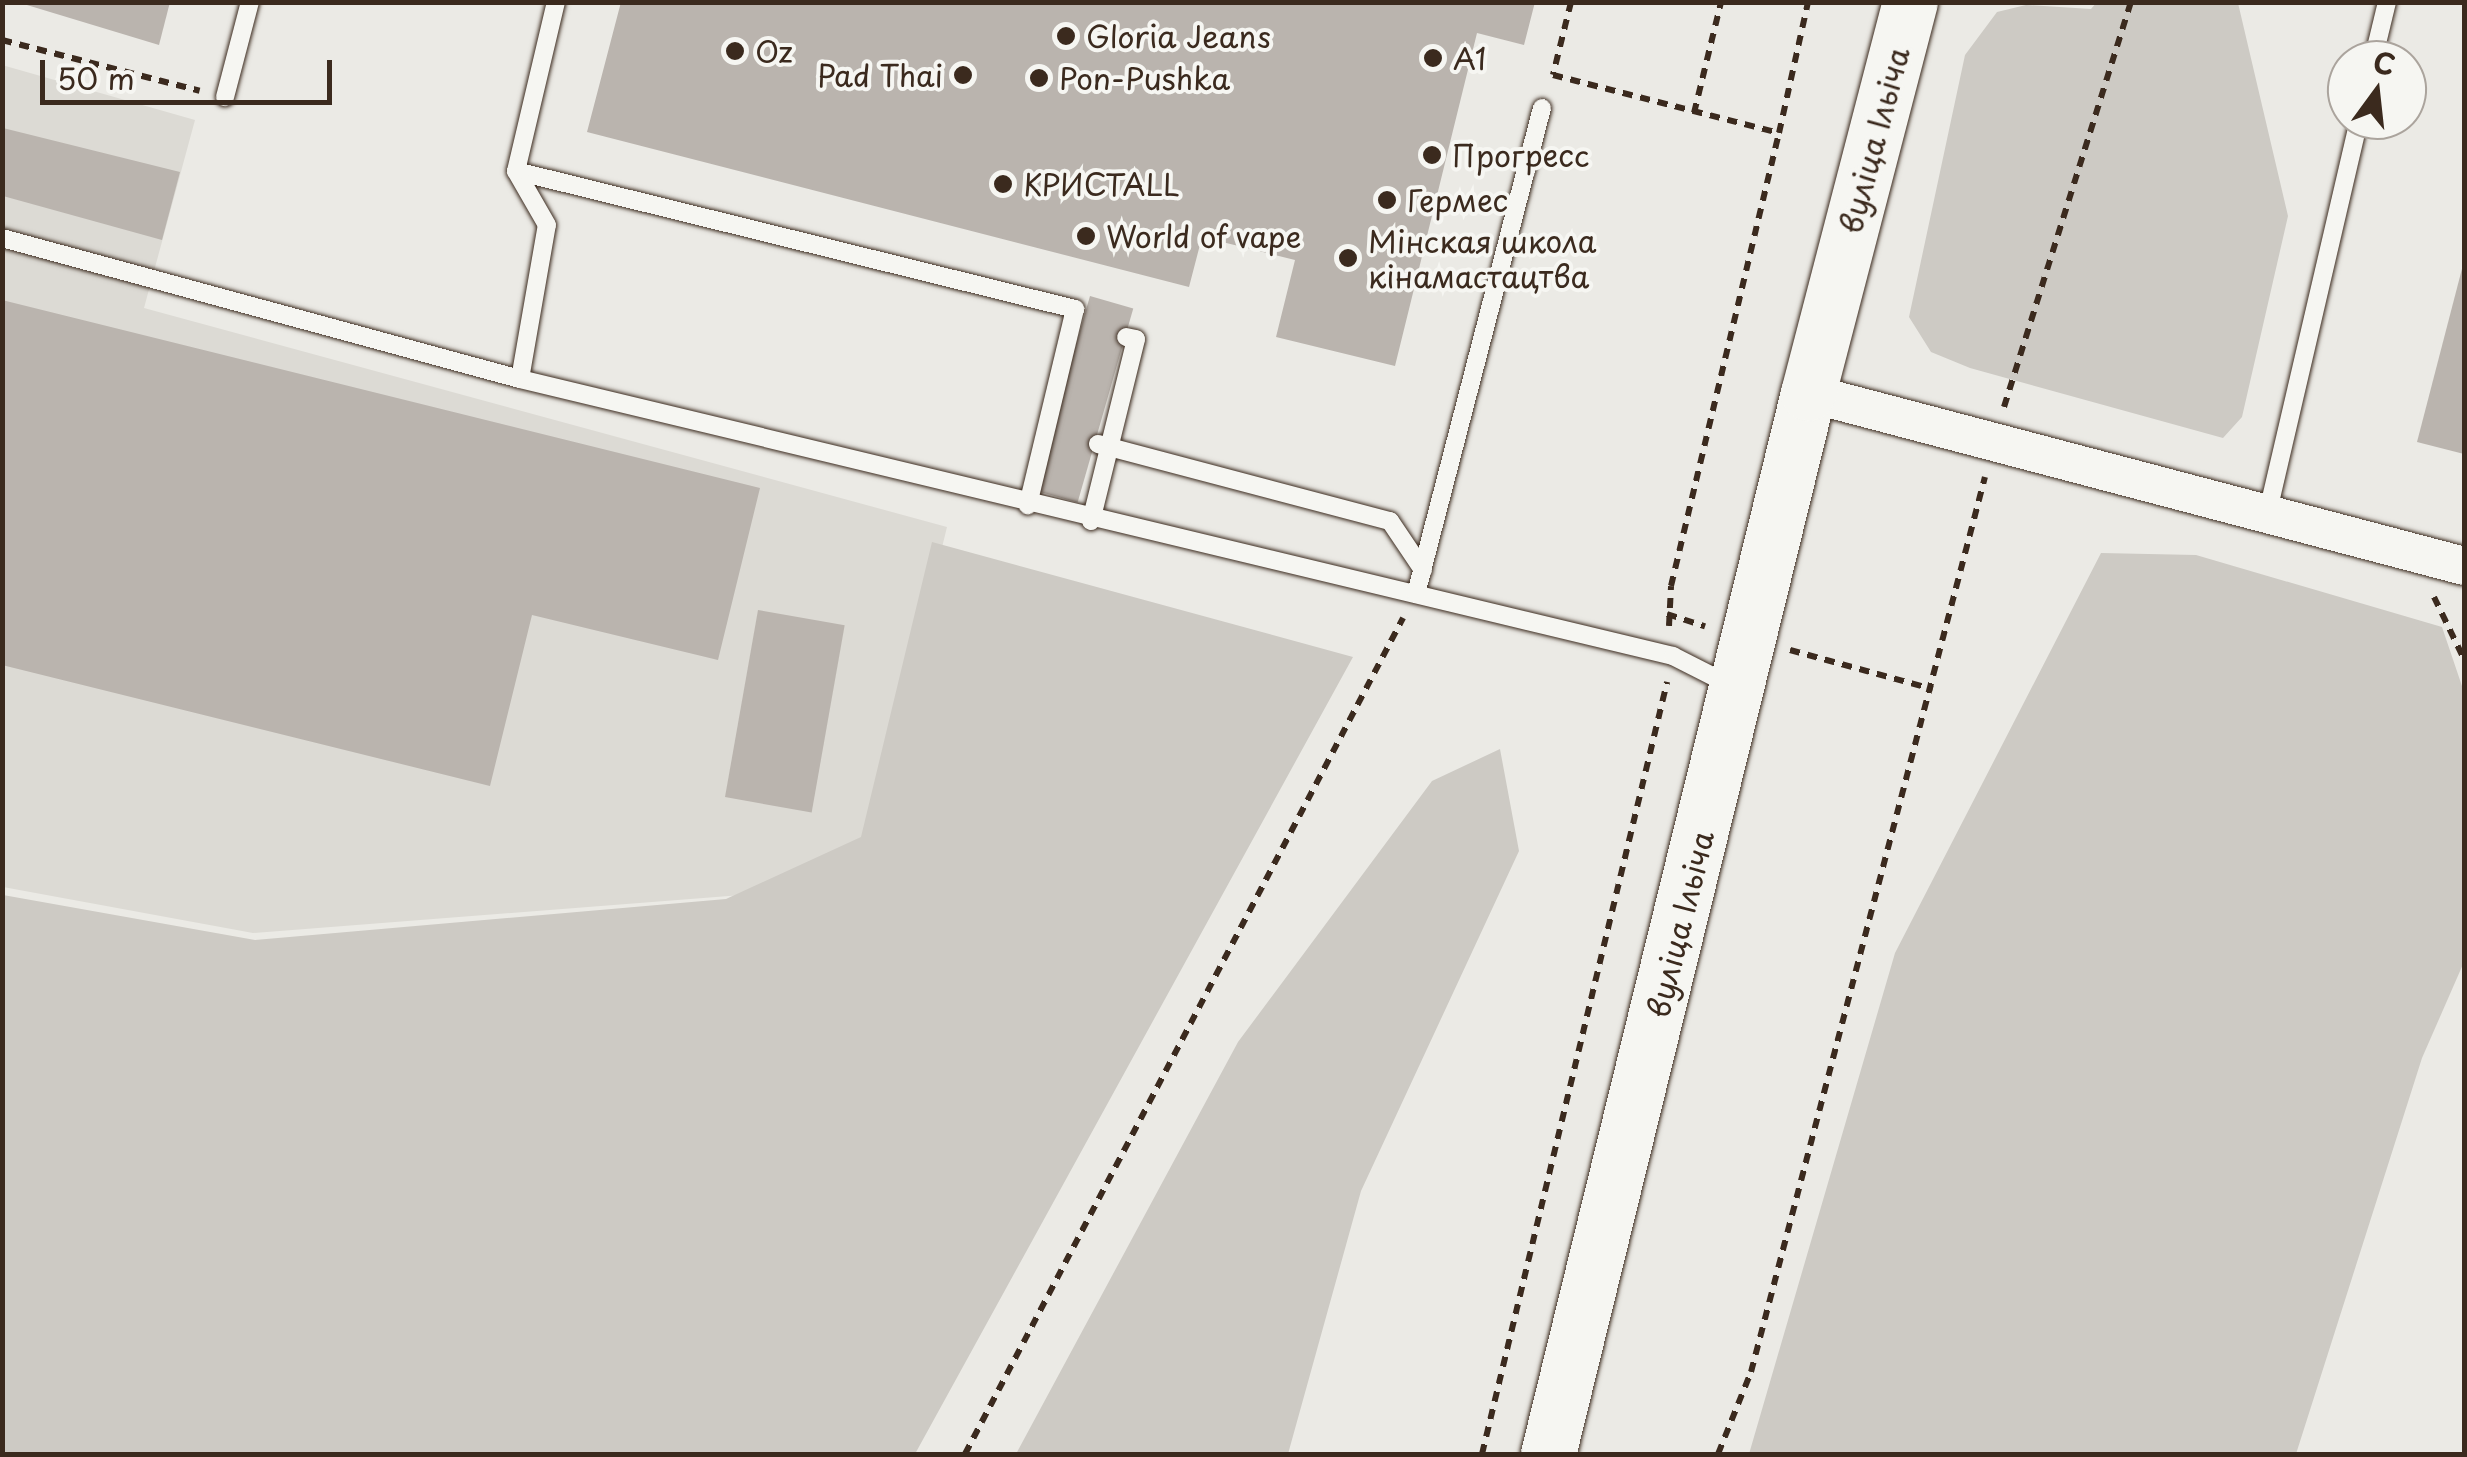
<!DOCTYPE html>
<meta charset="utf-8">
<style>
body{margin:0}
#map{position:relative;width:2467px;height:1457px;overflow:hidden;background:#ebeae5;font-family:"Playpen Sans",sans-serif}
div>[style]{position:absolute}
.built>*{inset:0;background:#dcdad4}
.green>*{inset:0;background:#cdcac4}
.building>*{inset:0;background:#bab4ae;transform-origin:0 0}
.path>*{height:6px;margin-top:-3px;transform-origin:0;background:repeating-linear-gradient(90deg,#3b2a1e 0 10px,transparent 0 18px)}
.roads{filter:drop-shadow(0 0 2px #3b2a1e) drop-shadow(0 0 2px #3b2a1e)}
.lane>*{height:18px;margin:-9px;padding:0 9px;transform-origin:9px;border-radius:9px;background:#f6f6f2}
.street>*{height:38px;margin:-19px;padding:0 19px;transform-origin:19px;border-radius:19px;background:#f6f6f2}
.primary>*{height:55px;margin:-27.5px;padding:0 27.5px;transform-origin:27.5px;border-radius:27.5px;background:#f6f6f2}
.dots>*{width:28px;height:28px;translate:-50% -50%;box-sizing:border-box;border:5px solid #f6f6f2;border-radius:50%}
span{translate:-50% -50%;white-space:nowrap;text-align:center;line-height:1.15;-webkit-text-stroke:8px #f6f6f2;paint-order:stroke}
.poi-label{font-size:30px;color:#3b2a1e}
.left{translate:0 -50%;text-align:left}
.right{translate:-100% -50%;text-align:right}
.street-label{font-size:30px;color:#3b2a1e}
.frame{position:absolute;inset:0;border:5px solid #3b2a1e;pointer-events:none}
.north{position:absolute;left:2327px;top:40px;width:100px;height:100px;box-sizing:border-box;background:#f6f6f2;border:2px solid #aba49d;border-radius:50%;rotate:15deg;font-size:28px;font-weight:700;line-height:40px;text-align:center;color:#3b2a1e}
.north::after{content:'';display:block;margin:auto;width:35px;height:45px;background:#3b2a1e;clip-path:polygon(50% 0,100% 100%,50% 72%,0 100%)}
.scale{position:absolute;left:40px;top:60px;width:292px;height:45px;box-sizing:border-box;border:5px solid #3b2a1e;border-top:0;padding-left:12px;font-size:30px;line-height:35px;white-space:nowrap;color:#3b2a1e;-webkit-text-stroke:8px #f6f6f2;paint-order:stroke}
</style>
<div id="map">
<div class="built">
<i style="clip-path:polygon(2px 65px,195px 120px,144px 308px,947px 527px,859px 886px,253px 933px,3px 887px)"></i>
</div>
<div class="green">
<i style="clip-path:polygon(2097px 2px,2238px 3px,2288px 216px,2242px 417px,2223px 438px,1970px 368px,1931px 352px,1909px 317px,1965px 55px,1997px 12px,2026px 5px,2091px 9px)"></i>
<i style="clip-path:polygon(932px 542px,1353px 657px,915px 1454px,3px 1454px,3px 895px,255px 940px,726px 899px,861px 837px)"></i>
<i style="clip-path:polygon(2101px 553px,2196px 555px,2442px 627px,2464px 692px,2464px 962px,2422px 1058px,2296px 1454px,1749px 1454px,1895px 953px)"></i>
<i style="clip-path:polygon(1500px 749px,1519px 851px,1361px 1191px,1288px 1454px,1016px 1454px,1238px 1042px,1432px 781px)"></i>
</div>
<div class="building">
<i style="clip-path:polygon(17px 2px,170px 2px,159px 45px)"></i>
<i style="clip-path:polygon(621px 2px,1535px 2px,1524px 45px,1477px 33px,1395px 366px,1276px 337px,1295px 260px,1202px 237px,1189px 287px,587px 132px)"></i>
<i style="clip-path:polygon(3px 128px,180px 172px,162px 240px,3px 196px)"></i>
<i style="clip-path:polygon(2464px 261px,2464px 454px,2417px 442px)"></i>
<i style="left:1090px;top:296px;width:45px;height:202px;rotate:16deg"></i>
<i style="clip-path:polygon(2px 300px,760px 488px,718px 660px,532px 615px,490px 786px,2px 665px)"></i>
<i style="left:758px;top:610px;width:88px;height:190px;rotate:10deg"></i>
</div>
<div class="path">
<i style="left:1571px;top:2px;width:75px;rotate:103.9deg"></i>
<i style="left:1553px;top:75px;width:233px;rotate:14.4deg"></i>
<i style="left:1779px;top:133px;width:134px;rotate:-77.5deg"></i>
<i style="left:2px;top:40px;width:204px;rotate:14.4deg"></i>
<i style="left:1694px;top:113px;width:114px;rotate:-76.3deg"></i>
<i style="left:2004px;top:407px;width:424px;rotate:-72.6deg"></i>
<i style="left:2434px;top:597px;width:69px;rotate:64.2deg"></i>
<i style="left:1667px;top:614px;width:40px;rotate:18deg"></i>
<i style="left:1669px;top:626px;width:40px;rotate:-87.1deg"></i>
<i style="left:1671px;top:586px;width:466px;rotate:-76.6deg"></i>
<i style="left:1790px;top:650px;width:148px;rotate:15.3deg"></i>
<i style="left:965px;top:1454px;width:944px;rotate:-62.35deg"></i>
<i style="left:1482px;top:1454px;width:794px;rotate:-76.52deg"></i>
<i style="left:1718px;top:1454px;width:88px;rotate:-68.1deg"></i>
<i style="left:1751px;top:1372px;width:925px;rotate:-75.35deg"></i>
</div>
<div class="roads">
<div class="lane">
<i style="left:2373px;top:60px;width:60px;rotate:-76.4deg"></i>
<i style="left:225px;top:97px;width:98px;rotate:-75.3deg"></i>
<i style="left:516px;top:171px;width:576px;rotate:13.87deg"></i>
<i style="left:1075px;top:309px;width:202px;rotate:103.5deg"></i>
<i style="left:2px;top:238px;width:537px;rotate:15.23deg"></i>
<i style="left:520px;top:379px;width:1186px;rotate:13.51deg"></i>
<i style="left:1673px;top:656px;width:66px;rotate:27deg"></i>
<i style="left:520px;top:379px;width:156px;rotate:-80.1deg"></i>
<i style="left:547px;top:225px;width:62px;rotate:-119.9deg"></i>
<i style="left:516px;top:171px;width:174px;rotate:-76.7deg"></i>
<i style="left:1098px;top:444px;width:302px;rotate:14.8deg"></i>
<i style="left:1390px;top:521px;width:59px;rotate:56deg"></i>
<i style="left:2268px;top:511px;width:401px;rotate:-76.9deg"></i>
<i style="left:1091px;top:521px;width:187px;rotate:-76.1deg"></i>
<i style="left:1136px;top:339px;width:10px;rotate:-169deg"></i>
<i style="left:1416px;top:594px;width:502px;rotate:-75.47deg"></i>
</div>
<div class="street">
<i style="left:1808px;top:393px;width:678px;rotate:14.77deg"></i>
</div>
<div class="primary">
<i style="left:1548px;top:1454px;width:1092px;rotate:-76.23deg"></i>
<i style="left:1808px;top:393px;width:404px;rotate:-75.4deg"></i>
</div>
</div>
<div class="dots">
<i style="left:1066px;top:36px;background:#3b2a1e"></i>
<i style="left:735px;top:51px;background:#3b2a1e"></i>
<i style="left:1433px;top:58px;background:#3b2a1e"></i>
<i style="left:963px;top:75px;background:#3b2a1e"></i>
<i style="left:1039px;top:78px;background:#3b2a1e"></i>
<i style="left:1432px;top:155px;background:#3b2a1e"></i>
<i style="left:1003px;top:184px;background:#3b2a1e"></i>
<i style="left:1387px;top:200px;background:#3b2a1e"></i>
<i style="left:1086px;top:236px;background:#3b2a1e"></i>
<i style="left:1348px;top:258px;background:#3b2a1e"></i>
</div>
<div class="poi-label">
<span class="left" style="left:1086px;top:36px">Gloria Jeans</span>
<span class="left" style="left:755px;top:51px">Oz</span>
<span class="left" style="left:1453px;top:58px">A1</span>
<span class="right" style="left:943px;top:75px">Pad Thai</span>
<span class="left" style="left:1059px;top:78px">Pon-Pushka</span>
<span class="left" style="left:1452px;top:155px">Прогресс</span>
<span class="left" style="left:1023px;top:184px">КРИСТАLL</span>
<span class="left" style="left:1407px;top:200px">Гермес</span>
<span class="left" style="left:1106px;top:236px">World of vape</span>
<span class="left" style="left:1368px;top:258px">Мінская школа<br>кінамастацтва</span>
</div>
<div class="street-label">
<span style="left:1874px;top:140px;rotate:-75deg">вуліца Ільіча</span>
<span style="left:1680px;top:924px;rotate:-76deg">вуліца Ільіча</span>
</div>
<div class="frame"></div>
<div class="north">С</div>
<div class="scale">50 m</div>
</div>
